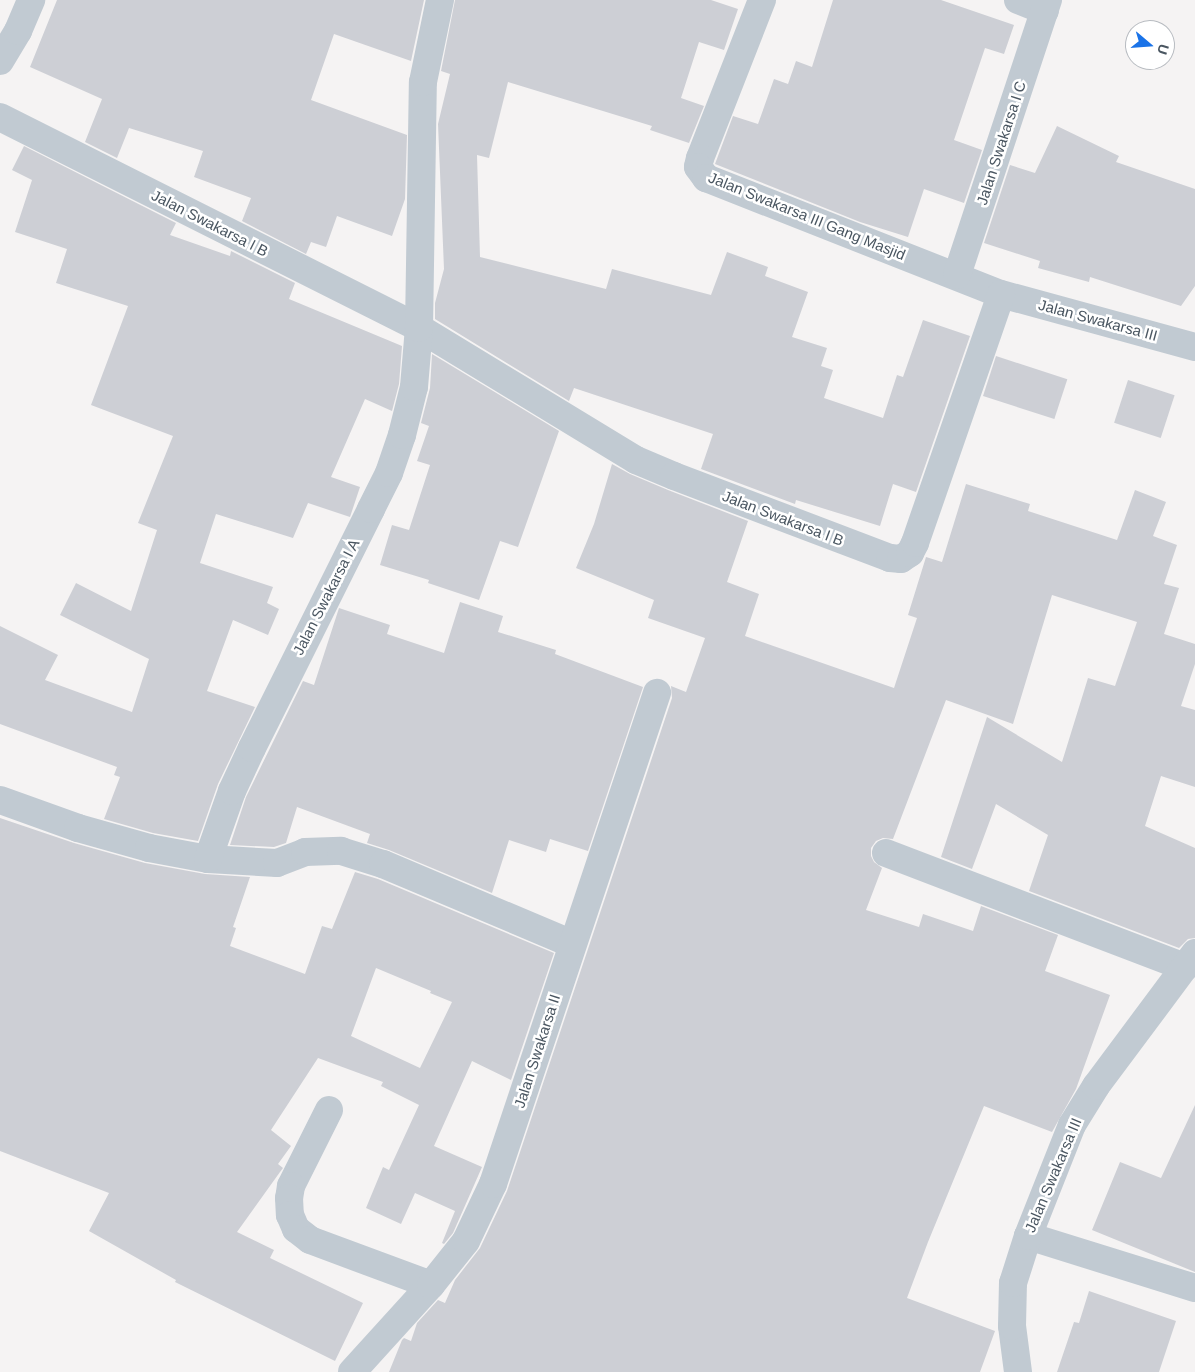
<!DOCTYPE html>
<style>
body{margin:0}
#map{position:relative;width:1195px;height:1372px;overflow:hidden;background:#f5f3f3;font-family:Arial,sans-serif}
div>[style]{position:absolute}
.building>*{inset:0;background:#cdcfd5;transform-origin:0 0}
.minor>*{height:28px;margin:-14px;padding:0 14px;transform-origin:14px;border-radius:14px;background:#c1cad2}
span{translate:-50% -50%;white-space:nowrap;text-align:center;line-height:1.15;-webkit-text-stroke:5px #fff;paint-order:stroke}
.street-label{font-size:15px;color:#4a5661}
.north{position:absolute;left:1125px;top:20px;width:50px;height:50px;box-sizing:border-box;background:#fff;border:1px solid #b7bbc0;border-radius:50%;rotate:108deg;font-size:14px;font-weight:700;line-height:20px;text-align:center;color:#4a5661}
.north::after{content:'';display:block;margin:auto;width:18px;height:22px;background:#1a73e8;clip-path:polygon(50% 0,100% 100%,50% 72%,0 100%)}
</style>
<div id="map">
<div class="building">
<i style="clip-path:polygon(57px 0,424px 0,411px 61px,334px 34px,311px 100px,407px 135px,405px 199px,392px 236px,337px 216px,326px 247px,311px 242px,306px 254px,242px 221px,251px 198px,194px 177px,203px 151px,129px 128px,117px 158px,85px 142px,102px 99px,30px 67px)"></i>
<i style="clip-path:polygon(455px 0,711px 0,738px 9px,724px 50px,699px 42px,681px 98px,704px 106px,689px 143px,650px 130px,652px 126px,508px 82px,489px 158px,477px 155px,480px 257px,606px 289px,612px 269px,711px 295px,727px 252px,768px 267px,765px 276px,808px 292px,792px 337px,827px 348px,821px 366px,833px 370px,824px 398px,883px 418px,897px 375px,903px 377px,923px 320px,970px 336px,916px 492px,893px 484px,880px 526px,796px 500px,795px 504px,701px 469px,713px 434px,574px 388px,569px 401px,435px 319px,435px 303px,444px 269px,438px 124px,450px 74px,441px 71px)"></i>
<i style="clip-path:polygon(833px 0,941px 0,1014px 25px,1004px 54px,985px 48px,954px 140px,982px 150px,964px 203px,924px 189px,908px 237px,860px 222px,715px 164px,733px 116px,758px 124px,774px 79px,788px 84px,796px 61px,812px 67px)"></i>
<i style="clip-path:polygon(1057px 126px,1119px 156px,1116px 162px,1195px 189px,1195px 286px,1181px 306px,1090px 277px,1089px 282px,1038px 268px,1040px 261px,984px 243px,1010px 165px,1035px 173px)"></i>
<i style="clip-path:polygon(24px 146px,176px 223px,170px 235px,230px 256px,231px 251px,295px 283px,289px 299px,402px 346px,399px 384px,392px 411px,365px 399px,331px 477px,360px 487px,350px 517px,308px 503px,293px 538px,216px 514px,200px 563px,273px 587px,267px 603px,279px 609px,268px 635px,233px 620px,207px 691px,255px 707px,218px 784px,198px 841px,153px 833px,104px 819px,120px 777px,114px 775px,117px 767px,0 724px,0 626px,58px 655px,45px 680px,132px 712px,149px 659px,60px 615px,76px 583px,131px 611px,157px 530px,138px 523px,173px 436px,91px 405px,128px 306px,56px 283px,67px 249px,15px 232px,32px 180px,12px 170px)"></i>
<i style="clip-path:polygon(432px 354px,559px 431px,518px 547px,500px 541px,479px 600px,428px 583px,429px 580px,380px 565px,392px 525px,409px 530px,430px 465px,417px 461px,429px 426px,421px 423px,430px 388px)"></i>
<i style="left:996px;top:356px;width:75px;height:42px;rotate:18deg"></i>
<i style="left:1128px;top:380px;width:49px;height:45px;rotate:18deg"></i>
<i style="clip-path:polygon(612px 464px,630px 474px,668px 490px,748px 521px,727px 582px,759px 594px,745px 636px,894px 688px,917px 618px,908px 615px,926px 557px,942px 562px,966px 484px,1030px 504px,1028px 511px,1117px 540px,1135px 490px,1166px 502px,1153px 536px,1177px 545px,1164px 584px,1179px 588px,1164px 634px,1195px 644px,1195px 664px,1181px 706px,1195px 710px,1195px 787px,1161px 776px,1145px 826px,1195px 848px,1195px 938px,1188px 939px,1179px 948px,1029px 891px,1048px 835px,996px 804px,972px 869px,941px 857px,987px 717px,1062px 762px,1088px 678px,1115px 686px,1137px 622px,1052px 595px,1013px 724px,946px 700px,893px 839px,883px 838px,876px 841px,871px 848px,871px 856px,874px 862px,882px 868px,866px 910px,919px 927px,923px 914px,973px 931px,981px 906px,1058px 935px,1045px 971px,1110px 995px,1076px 1089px,1052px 1132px,984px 1106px,928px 1242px,907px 1298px,995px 1331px,980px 1372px,389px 1372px,402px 1340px,404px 1338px,411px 1341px,417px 1323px,438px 1300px,445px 1303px,455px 1280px,480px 1248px,507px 1191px,672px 698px,671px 686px,686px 692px,705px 638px,648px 618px,654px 600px,576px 568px,594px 524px)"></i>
<i style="clip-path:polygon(460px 602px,503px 616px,498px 632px,556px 650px,555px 654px,643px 687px,588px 851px,550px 839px,546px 852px,509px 840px,492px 893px,389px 850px,367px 843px,370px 834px,297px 807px,286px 843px,274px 847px,230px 845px,246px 797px,303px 681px,314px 685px,339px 608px,390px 625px,387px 634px,444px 653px)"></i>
<i style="clip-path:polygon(evenodd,0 818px,74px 843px,145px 863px,205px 874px,250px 877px,233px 927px,236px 928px,230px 946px,305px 974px,322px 926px,332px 929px,355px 872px,378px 879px,554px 953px,511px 1080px,472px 1061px,434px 1146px,482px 1167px,453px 1233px,444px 1244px,442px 1243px,455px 1211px,415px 1193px,401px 1224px,366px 1208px,383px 1167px,389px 1170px,419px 1105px,381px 1086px,383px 1082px,318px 1058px,271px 1130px,291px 1146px,278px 1164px,283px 1168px,280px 1172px,237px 1232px,274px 1250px,270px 1258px,363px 1303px,335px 1361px,175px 1282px,176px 1280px,89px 1231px,109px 1193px,0 1151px,0 818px,376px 968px,431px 991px,430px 993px,452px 1002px,420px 1068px,351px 1036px,376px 968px)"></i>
<i style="clip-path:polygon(1195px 1105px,1195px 1272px,1092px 1230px,1120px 1162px,1161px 1178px)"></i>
<i style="clip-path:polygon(1089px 1291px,1176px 1321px,1159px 1372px,1057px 1372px,1074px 1322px,1079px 1323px)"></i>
</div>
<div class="minor">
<i style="left:762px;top:0;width:170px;rotate:111.4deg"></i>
<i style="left:700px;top:158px;width:9px;rotate:103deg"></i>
<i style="left:698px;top:167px;width:14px;rotate:54deg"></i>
<i style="left:706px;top:178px;width:317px;rotate:21.5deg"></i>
<i style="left:1001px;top:294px;width:201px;rotate:15.3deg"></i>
<i style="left:1018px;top:0;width:29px;rotate:22deg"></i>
<i style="left:0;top:61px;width:35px;rotate:-59deg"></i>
<i style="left:18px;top:31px;width:34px;rotate:-67deg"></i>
<i style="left:0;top:117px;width:469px;rotate:26.7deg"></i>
<i style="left:419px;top:328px;width:254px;rotate:31.3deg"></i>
<i style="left:636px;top:460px;width:41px;rotate:22.8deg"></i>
<i style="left:674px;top:476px;width:231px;rotate:20.8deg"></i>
<i style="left:890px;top:558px;width:11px;rotate:5deg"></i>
<i style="left:901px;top:559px;width:11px;rotate:-34deg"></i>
<i style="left:910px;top:553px;width:11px;rotate:-63deg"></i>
<i style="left:915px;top:543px;width:263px;rotate:-70.9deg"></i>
<i style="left:957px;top:275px;width:290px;rotate:-71.7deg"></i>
<i style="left:0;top:800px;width:83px;rotate:19.7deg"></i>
<i style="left:78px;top:828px;width:74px;rotate:15.7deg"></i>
<i style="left:149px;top:848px;width:60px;rotate:10.6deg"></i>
<i style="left:208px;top:859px;width:69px;rotate:3.3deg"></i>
<i style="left:277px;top:863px;width:30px;rotate:-21deg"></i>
<i style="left:305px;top:852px;width:36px;rotate:-2deg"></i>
<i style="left:341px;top:851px;width:44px;rotate:17.2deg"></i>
<i style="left:383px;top:864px;width:205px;rotate:22.9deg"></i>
<i style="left:886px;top:853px;width:320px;rotate:20.9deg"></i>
<i style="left:208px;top:859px;width:72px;rotate:-70.6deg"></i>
<i style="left:232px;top:791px;width:47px;rotate:-65.1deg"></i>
<i style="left:252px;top:748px;width:267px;rotate:-63.5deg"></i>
<i style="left:371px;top:509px;width:40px;rotate:-63.4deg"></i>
<i style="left:389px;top:473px;width:40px;rotate:-71.1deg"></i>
<i style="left:402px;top:435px;width:49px;rotate:-76deg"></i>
<i style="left:414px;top:387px;width:59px;rotate:-85.2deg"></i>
<i style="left:419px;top:328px;width:246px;rotate:-89.1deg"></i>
<i style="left:423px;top:82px;width:84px;rotate:-78.3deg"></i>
<i style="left:329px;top:1110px;width:85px;rotate:116.6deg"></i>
<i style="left:291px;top:1186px;width:12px;rotate:99deg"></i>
<i style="left:289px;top:1198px;width:17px;rotate:87deg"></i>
<i style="left:290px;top:1215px;width:15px;rotate:67deg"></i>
<i style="left:296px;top:1229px;width:18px;rotate:38deg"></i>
<i style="left:310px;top:1240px;width:129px;rotate:20.4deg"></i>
<i style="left:1028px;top:1236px;width:175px;rotate:17.3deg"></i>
<i style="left:352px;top:1372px;width:118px;rotate:-47.8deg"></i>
<i style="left:431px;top:1285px;width:56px;rotate:-51.5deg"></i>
<i style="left:466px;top:1241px;width:63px;rotate:-64.7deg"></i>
<i style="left:493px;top:1184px;width:518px;rotate:-71.53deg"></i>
<i style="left:1018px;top:1372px;width:46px;rotate:-97.4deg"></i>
<i style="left:1012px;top:1326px;width:43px;rotate:-88.7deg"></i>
<i style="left:1013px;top:1283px;width:49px;rotate:-72.3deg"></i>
<i style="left:1028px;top:1236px;width:119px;rotate:-68.4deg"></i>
<i style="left:1072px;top:1125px;width:46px;rotate:-58.4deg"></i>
<i style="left:1096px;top:1086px;width:166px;rotate:-53.3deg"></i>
</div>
<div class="street-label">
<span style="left:1001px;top:143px;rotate:-72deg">Jalan Swakarsa I C</span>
<span style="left:807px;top:216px;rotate:22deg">Jalan Swakarsa III Gang Masjid</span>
<span style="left:210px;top:223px;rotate:27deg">Jalan Swakarsa I B</span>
<span style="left:1098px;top:320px;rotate:15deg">Jalan Swakarsa III</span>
<span style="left:783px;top:518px;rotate:21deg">Jalan Swakarsa I B</span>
<span style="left:326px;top:597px;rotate:-63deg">Jalan Swakarsa I A</span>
<span style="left:537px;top:1051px;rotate:-72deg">Jalan Swakarsa II</span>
<span style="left:1053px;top:1175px;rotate:-67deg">Jalan Swakarsa III</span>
</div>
<div class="north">U</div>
</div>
